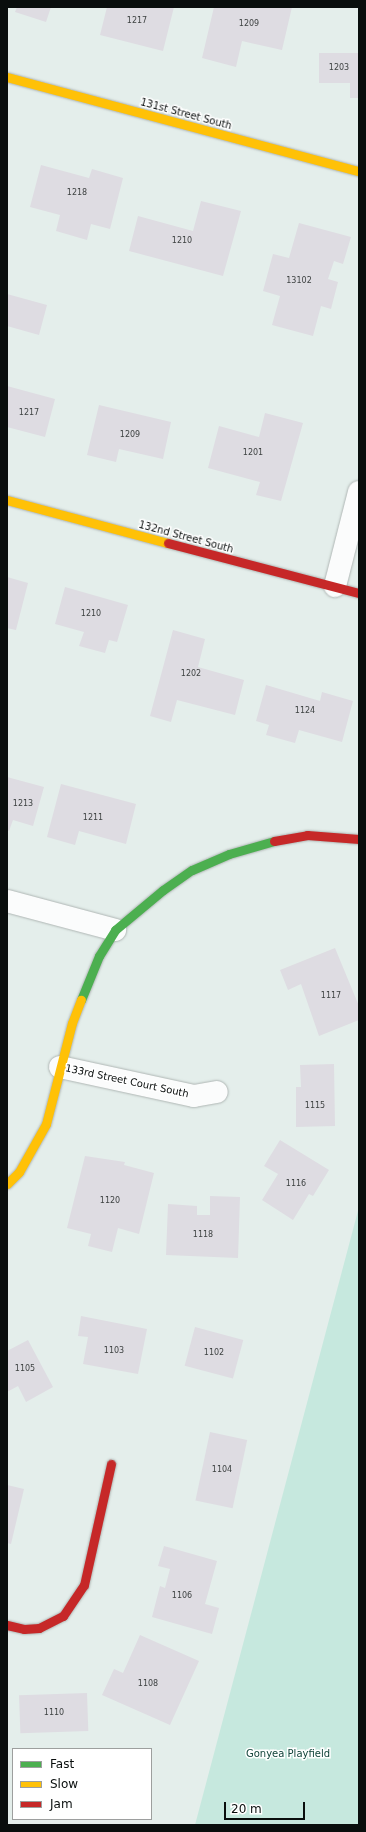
<!DOCTYPE html>
<html>
<head>
<meta charset="utf-8">
<style>
  body { margin:0 }
  #map { position:relative; width:366px; height:1832px; overflow:hidden; background:#e4eeeb; font-family:"DejaVu Sans",sans-serif }
  div>[style] { position:absolute }
  .green>* { inset:0; background:#c6e8de }
  .building>* { inset:0; background:#dedce2; transform-origin:0 0 }
  .roads { filter:drop-shadow(0 0 1px #afb6b4) drop-shadow(0 0 1px #afb6b4) }
  .street>* { height:22px; margin:-11px; padding:0 11px; transform-origin:11px; border-radius:11px; background:#fbfcfc }
  .fast>* { height:9px; margin:-4.5px; padding:0 4.5px; transform-origin:4.5px; border-radius:4.5px; background:#4caf50 }
  .slow>* { height:9px; margin:-4.5px; padding:0 4.5px; transform-origin:4.5px; border-radius:4.5px; background:#ffc107 }
  .jam>* { height:9px; margin:-4.5px; padding:0 4.5px; transform-origin:4.5px; border-radius:4.5px; background:#c62828 }
  span { translate:-50% -50%; white-space:nowrap; text-align:center; line-height:1.15; -webkit-text-stroke:3px #fff; paint-order:stroke }
  .number-label { font-size:8px; color:#3e4242 }
  .number-label span { -webkit-text-stroke-width:0 }
  .street-label { font-size:10px; color:#090e0d }
  .park-label { font-size:10px; color:#104339 }
  .frame { position:absolute; inset:0; border:8px solid #090e0d; pointer-events:none }
  .legend { position:absolute; left:12px; top:1748px; width:140px; height:72px; box-sizing:border-box; background:#fff; border:1px solid #9d9f9e; margin:0; padding:5px 7px; list-style:none; font-size:12px; color:#090e0d }
  .legend li { display:flex; align-items:center; gap:8px; height:20px }
  .legend b { width:20px; border:1px solid #9d9f9e }
  .scale { position:absolute; left:224px; top:1802px; width:81px; height:18px; box-sizing:border-box; border:2px solid #090e0d; border-top:0; padding-left:5px; font-size:12px; line-height:14px; white-space:nowrap; color:#090e0d; -webkit-text-stroke:3px #fff; paint-order:stroke }
</style>
</head>
<body>
<div id="map">
  <div class="green">
    <div style="clip-path:polygon(359px 1207px,359px 1825px,195px 1825px)"></div>
  </div>
  <div class="building">
    <div style="clip-path:polygon(17px 7px,51px 7px,46px 22px,15px 12px)"></div>
    <div style="clip-path:polygon(107px 7px,174px 7px,163px 51px,100px 35px)"></div>
    <div style="clip-path:polygon(214px 7px,292px 7px,282px 50px,242px 41px,236px 67px,202px 58px)"></div>
    <div style="clip-path:polygon(319px 53px,359px 53px,359px 98px,350px 98px,350px 83px,319px 83px)"></div>
    <div style="clip-path:polygon(41px 165px,89px 178px,92px 169px,123px 178px,110px 229px,91px 224px,87px 240px,56px 231px,60px 215px,30px 207px)"></div>
    <div style="clip-path:polygon(201px 201px,241px 211px,223px 276px,129px 251px,138px 216px,193px 231px)"></div>
    <div style="clip-path:polygon(299px 223px,351px 237px,343px 264px,334px 261px,328px 279px,338px 282px,331px 309px,321px 306px,313px 336px,272px 325px,280px 296px,263px 291px,273px 254px,289px 258px)"></div>
    <div style="clip-path:polygon(7px 294px,47px 305px,39px 335px,7px 326px)"></div>
    <div style="clip-path:polygon(7px 386px,55px 399px,45px 437px,7px 427px)"></div>
    <div style="clip-path:polygon(99px 405px,171px 422px,163px 459px,119px 449px,116px 462px,87px 455px)"></div>
    <div style="clip-path:polygon(265px 413px,303px 423px,281px 501px,256px 495px,260px 482px,208px 468px,219px 426px,259px 437px)"></div>
    <div style="clip-path:polygon(7px 577px,28px 583px,16px 630px,7px 628px)"></div>
    <div style="clip-path:polygon(65px 587px,128px 605px,117px 642px,109px 640px,105px 653px,79px 646px,84px 632px,55px 624px)"></div>
    <div style="clip-path:polygon(173px 630px,205px 639px,198px 667px,244px 680px,235px 715px,177px 700px,171px 722px,150px 716px)"></div>
    <div style="clip-path:polygon(266px 685px,320px 701px,322px 692px,353px 701px,342px 742px,299px 730px,295px 743px,266px 735px,269px 725px,256px 721px)"></div>
    <div style="clip-path:polygon(7px 777px,44px 787px,33px 826px,13px 820px,9px 831px,7px 830px)"></div>
    <div style="clip-path:polygon(61px 784px,136px 804px,126px 844px,79px 831px,75px 845px,47px 837px)"></div>
    <div style="clip-path:polygon(335px 948px,359px 1006px,359px 1020px,319px 1036px,301px 984px,288px 990px,280px 970px)"></div>
    <div style="clip-path:polygon(334px 1064px,335px 1126px,296px 1127px,296px 1087px,301px 1087px,300px 1065px)"></div>
    <div style="clip-path:polygon(280px 1140px,329px 1170px,313px 1196px,309px 1194px,293px 1220px,262px 1200px,278px 1174px,264px 1166px)"></div>
    <div style="clip-path:polygon(85px 1156px,125px 1162px,124px 1165px,154px 1173px,139px 1234px,118px 1228px,112px 1252px,88px 1246px,91px 1234px,67px 1228px)"></div>
    <div style="clip-path:polygon(210px 1196px,240px 1197px,238px 1258px,166px 1255px,168px 1204px,197px 1206px,197px 1215px,210px 1215px)"></div>
    <div style="clip-path:polygon(81px 1316px,147px 1329px,138px 1374px,83px 1364px,88px 1337px,78px 1336px)"></div>
    <div style="left:195px;top:1327px;width:50px;height:40px;rotate:15deg"></div>
    <div style="clip-path:polygon(28px 1340px,53px 1387px,26px 1402px,18px 1386px,7px 1392px,7px 1351px)"></div>
    <div style="left:210px;top:1432px;width:38px;height:70px;rotate:12deg"></div>
    <div style="clip-path:polygon(7px 1485px,24px 1489px,11px 1544px,7px 1543px)"></div>
    <div style="clip-path:polygon(164px 1546px,217px 1561px,205px 1604px,219px 1608px,212px 1634px,152px 1617px,160px 1586px,165px 1588px,170px 1569px,158px 1566px)"></div>
    <div style="clip-path:polygon(140px 1635px,199px 1661px,170px 1725px,102px 1695px,114px 1669px,123px 1673px)"></div>
    <div style="left:87px;top:1693px;width:38px;height:68px;rotate:88deg"></div>
  </div>
  <div class="roads">
    <div class="street">
      <div style="left:335px;top:586px;width:97px;rotate:-75.7deg"></div>
      <div style="left:7px;top:901px;width:112px;rotate:15deg"></div>
      <div style="left:60px;top:1067px;width:137px;rotate:12.2deg"></div>
      <div style="left:194px;top:1096px;width:23px;rotate:-10deg"></div>
    </div>
    <div class="fast">
      <div style="left:81px;top:1000px;width:48px;rotate:-67.8deg"></div>
      <div style="left:99px;top:956px;width:31px;rotate:-58deg"></div>
      <div style="left:115px;top:930px;width:62px;rotate:-39.8deg"></div>
      <div style="left:163px;top:890px;width:35px;rotate:-35deg"></div>
      <div style="left:192px;top:870px;width:40px;rotate:-23.4deg"></div>
      <div style="left:229px;top:854px;width:47px;rotate:-16.1deg"></div>
    </div>
    <div class="slow">
      <div style="left:7px;top:77px;width:364px;rotate:15deg"></div>
      <div style="left:7px;top:500px;width:167px;rotate:15deg"></div>
      <div style="left:7px;top:1184px;width:17px;rotate:-45deg"></div>
      <div style="left:19px;top:1172px;width:55px;rotate:-60.6deg"></div>
      <div style="left:46px;top:1124px;width:104px;rotate:-75.6deg"></div>
      <div style="left:72px;top:1023px;width:25px;rotate:-69deg"></div>
    </div>
    <div class="jam">
      <div style="left:168px;top:543px;width:197px;rotate:14.7deg"></div>
      <div style="left:274px;top:841px;width:34px;rotate:-10deg"></div>
      <div style="left:307px;top:835px;width:52px;rotate:4.4deg"></div>
      <div style="left:7px;top:1625px;width:17px;rotate:13deg"></div>
      <div style="left:24px;top:1629px;width:15px;rotate:-4deg"></div>
      <div style="left:39px;top:1628px;width:27px;rotate:-27deg"></div>
      <div style="left:63px;top:1616px;width:37px;rotate:-56deg"></div>
      <div style="left:84px;top:1585px;width:124px;rotate:-77.4deg"></div>
    </div>
  </div>
  <div class="number-label">
    <span style="left:137px;top:21px">1217</span>
    <span style="left:249px;top:24px">1209</span>
    <span style="left:339px;top:68px">1203</span>
    <span style="left:77px;top:193px">1218</span>
    <span style="left:182px;top:241px">1210</span>
    <span style="left:299px;top:281px">13102</span>
    <span style="left:29px;top:413px">1217</span>
    <span style="left:130px;top:435px">1209</span>
    <span style="left:253px;top:453px">1201</span>
    <span style="left:91px;top:614px">1210</span>
    <span style="left:191px;top:674px">1202</span>
    <span style="left:305px;top:711px">1124</span>
    <span style="left:23px;top:804px">1213</span>
    <span style="left:93px;top:818px">1211</span>
    <span style="left:331px;top:996px">1117</span>
    <span style="left:315px;top:1106px">1115</span>
    <span style="left:296px;top:1184px">1116</span>
    <span style="left:110px;top:1201px">1120</span>
    <span style="left:203px;top:1235px">1118</span>
    <span style="left:114px;top:1351px">1103</span>
    <span style="left:214px;top:1353px">1102</span>
    <span style="left:25px;top:1369px">1105</span>
    <span style="left:222px;top:1470px">1104</span>
    <span style="left:182px;top:1596px">1106</span>
    <span style="left:148px;top:1684px">1108</span>
    <span style="left:54px;top:1713px">1110</span>
  </div>
  <div class="street-label">
    <span style="left:186px;top:114px;rotate:15deg">131st Street South</span>
    <span style="left:186px;top:537px;rotate:15deg">132nd Street South</span>
    <span style="left:127px;top:1081px;rotate:12deg">133rd Street Court South</span>
  </div>
  <div class="park-label">
    <span style="left:288px;top:1754px">Gonyea Playfield</span>
  </div>
  <div class="frame"></div>
  <ul class="legend">
  <li><b style="height:5px;background:#4caf50"></b>Fast</li>
  <li><b style="height:5px;background:#ffc107"></b>Slow</li>
  <li><b style="height:5px;background:#c62828"></b>Jam</li>
  </ul>
  <div class="scale">20 m</div>
</div>
</body>
</html>
